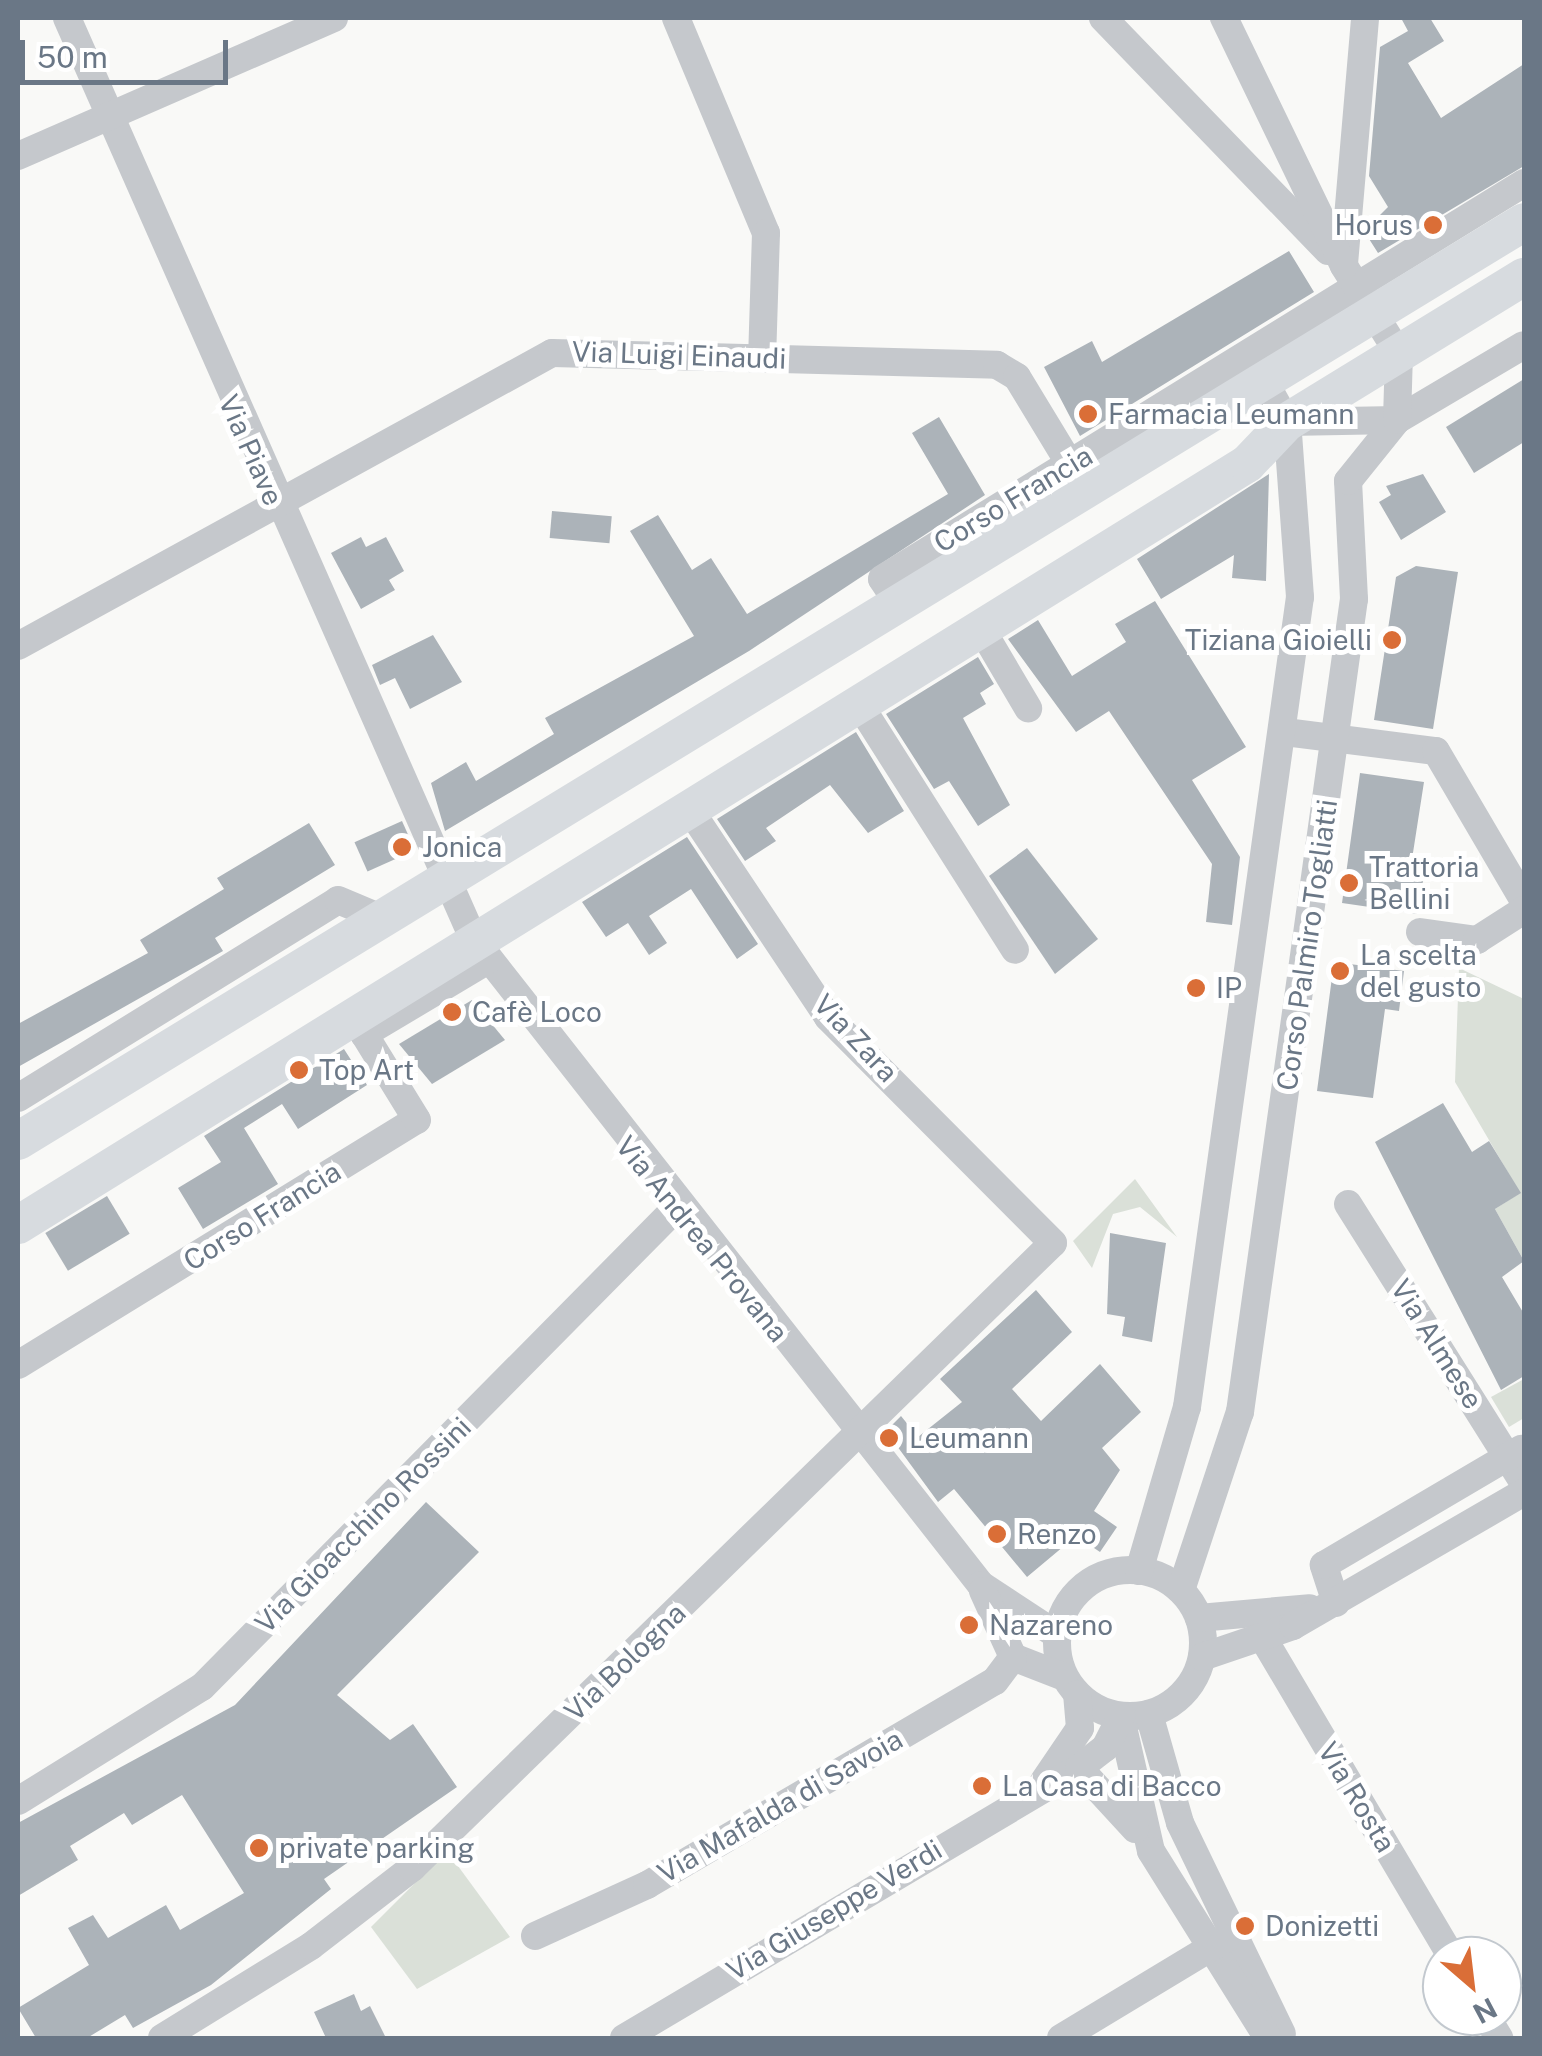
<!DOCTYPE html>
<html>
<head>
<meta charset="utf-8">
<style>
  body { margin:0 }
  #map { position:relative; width:1542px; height:2056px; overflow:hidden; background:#f9f9f7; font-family:"Public Sans",sans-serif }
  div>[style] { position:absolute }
  .green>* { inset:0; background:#dae0d8 }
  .building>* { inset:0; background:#acb3b9; transform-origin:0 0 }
  .minor>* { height:28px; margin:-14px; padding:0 14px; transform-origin:14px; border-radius:14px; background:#c5c8cc }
  .minor>.ring { margin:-14px; padding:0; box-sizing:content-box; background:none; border:28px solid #c5c8cc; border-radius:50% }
  .major>* { height:38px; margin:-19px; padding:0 19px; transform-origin:19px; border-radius:19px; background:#d7dbdf }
  .dots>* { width:28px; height:28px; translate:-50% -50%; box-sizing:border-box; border:5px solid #fff; border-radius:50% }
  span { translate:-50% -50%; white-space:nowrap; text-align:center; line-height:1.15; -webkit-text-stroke:10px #fff; paint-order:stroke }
  .poi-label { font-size:28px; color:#6a7786 }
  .right { translate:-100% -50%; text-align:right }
  .left { translate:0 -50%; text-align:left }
  .street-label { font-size:28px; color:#6a7786 }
  .frame { position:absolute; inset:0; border:20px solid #6a7786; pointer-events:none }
  .north { position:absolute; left:1422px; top:1936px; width:100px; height:100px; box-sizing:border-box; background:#fff; border:2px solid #c3c9cf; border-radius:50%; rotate:152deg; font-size:28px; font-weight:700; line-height:40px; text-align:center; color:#6a7786 }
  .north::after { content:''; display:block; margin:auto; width:35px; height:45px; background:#da6e37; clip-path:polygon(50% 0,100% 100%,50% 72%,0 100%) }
  .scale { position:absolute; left:20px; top:40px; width:208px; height:45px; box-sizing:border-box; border:5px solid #6a7786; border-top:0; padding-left:12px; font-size:30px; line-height:35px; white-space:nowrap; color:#6a7786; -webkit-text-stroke:8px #fff; paint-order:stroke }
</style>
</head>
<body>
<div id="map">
  <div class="green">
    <div style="clip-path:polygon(1459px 968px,1524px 999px,1524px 1261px,1495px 1209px,1520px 1193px,1455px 1082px)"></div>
    <div style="clip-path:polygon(1135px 1179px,1177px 1237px,1140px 1207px,1113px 1214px,1092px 1268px,1073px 1241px)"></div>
    <div style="clip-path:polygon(1524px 1379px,1524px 1418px,1509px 1427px,1491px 1397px)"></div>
    <div style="clip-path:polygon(447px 1851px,510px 1937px,417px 1989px,371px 1927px)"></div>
  </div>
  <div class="building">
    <div style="clip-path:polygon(1401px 18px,1430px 18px,1444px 41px,1408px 63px,1441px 118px,1524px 64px,1524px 166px,1378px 253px,1364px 231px,1388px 207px,1369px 176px,1380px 47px,1408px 31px)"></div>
    <div style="clip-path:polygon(1289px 251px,1314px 292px,1080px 436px,1044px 367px,1092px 341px,1102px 362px)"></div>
    <div style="clip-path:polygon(1524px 379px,1524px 442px,1474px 473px,1446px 427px)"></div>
    <div style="clip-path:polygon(939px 417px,985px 495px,749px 651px,445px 831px,431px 783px,466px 762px,476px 781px,554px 734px,545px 718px,694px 636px,630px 531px,658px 515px,692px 570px,711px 558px,747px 614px,948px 494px,912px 433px)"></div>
    <div style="clip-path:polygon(1269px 474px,1266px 581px,1232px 578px,1234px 555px,1161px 599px,1137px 559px)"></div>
    <div style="clip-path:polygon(1423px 474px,1446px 512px,1401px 540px,1379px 502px,1391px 495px,1386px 486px)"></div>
    <div style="left:552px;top:511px;width:60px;height:27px;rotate:5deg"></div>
    <div style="clip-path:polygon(361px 537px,366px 547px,386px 537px,404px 571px,389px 580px,395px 590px,361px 609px,331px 553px)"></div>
    <div style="clip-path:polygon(1416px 566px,1458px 572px,1433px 729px,1374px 720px,1396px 577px)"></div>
    <div style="clip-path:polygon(1155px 601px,1246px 747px,1192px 780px,1240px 857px,1232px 925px,1206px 922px,1212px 864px,1109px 711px,1076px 732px,1008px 639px,1038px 620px,1072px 676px,1126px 642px,1115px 624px)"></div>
    <div style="clip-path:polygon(433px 635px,462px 682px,410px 709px,395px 678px,380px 685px,372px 665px)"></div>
    <div style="clip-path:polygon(978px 657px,994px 684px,980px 693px,986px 704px,963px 718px,1010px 805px,978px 826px,949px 781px,934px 789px,886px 714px)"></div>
    <div style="clip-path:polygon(856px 732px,904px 811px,868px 833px,830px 785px,766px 828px,776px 841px,745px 861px,717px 819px)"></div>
    <div style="clip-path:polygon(1360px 773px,1424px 782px,1410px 872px,1424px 874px,1418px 914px,1342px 903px)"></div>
    <div style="left:402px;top:821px;width:32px;height:52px;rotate:66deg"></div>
    <div style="clip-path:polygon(309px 823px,335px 865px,215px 938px,223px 951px,18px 1067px,18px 1024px,148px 953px,140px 940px,224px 889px,217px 878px)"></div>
    <div style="clip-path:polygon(687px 837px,758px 944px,737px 959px,691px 889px,649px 916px,667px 943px,649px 955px,628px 923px,606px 937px,582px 902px)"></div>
    <div style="clip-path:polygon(1027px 848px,1098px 939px,1055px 974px,989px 876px)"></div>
    <div style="clip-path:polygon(1334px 962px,1404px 971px,1399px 1011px,1385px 1009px,1373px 1098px,1317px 1091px)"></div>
    <div style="clip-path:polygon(472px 1000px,505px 1040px,432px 1084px,399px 1044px)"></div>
    <div style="clip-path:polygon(344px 1049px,367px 1085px,298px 1129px,282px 1104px,244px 1128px,278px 1184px,203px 1229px,178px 1188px,221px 1162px,204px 1136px)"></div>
    <div style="clip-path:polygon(1443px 1103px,1472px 1152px,1489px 1141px,1521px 1193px,1495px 1209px,1524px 1261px,1502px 1277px,1524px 1314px,1524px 1376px,1501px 1390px,1375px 1142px)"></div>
    <div style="left:107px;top:1196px;width:44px;height:72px;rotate:59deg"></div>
    <div style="clip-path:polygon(1110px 1233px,1166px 1243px,1152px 1342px,1122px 1336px,1125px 1317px,1107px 1314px)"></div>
    <div style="clip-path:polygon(1036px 1290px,1072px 1332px,1012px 1389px,1041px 1421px,1100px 1364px,1141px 1412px,1102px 1448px,1120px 1470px,1094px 1511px,1117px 1527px,1100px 1552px,1076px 1536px,1027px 1577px,954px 1489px,938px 1502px,886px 1431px,901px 1416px,918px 1437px,962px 1402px,940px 1379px)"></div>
    <div style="clip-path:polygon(426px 1502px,479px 1552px,337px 1695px,390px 1740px,413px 1724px,457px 1787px,324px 1879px,331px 1889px,211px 1985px,133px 2028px,125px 2015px,87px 2038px,36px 2038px,18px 2008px,89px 1965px,68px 1928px,93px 1915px,108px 1938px,166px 1905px,180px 1930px,244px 1893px,182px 1795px,132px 1825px,124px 1813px,70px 1846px,78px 1860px,18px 1896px,18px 1823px,235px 1705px)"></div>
    <div style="clip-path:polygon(354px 1994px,361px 2011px,370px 2006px,386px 2038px,326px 2038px,314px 2012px)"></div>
  </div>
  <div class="minor">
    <div style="left:67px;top:18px;width:1006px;rotate:66.19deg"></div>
    <div style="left:473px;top:938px;width:823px;rotate:51.86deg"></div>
    <div style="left:981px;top:1585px;width:91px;rotate:33.3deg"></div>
    <div style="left:676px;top:18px;width:233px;rotate:67.3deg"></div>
    <div style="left:766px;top:233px;width:125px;rotate:91.8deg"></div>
    <div style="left:1103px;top:18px;width:324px;rotate:46deg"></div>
    <div style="left:18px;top:156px;width:345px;rotate:-23.6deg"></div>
    <div style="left:1344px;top:264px;width:247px;rotate:-85.1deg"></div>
    <div style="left:1287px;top:422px;width:110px;rotate:-1deg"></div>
    <div style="left:1397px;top:420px;width:147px;rotate:-30.6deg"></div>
    <div style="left:897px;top:602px;width:27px;rotate:-123deg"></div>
    <div style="left:882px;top:579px;width:754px;rotate:-31.67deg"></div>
    <div style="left:982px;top:630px;width:91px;rotate:59.5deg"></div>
    <div style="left:18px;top:646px;width:609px;rotate:-28.75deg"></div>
    <div style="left:552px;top:353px;width:445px;rotate:1.5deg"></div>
    <div style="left:997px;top:365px;width:23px;rotate:31deg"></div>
    <div style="left:1017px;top:377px;width:102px;rotate:58.7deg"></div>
    <div style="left:859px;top:704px;width:291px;rotate:57.6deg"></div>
    <div style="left:1285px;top:732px;width:152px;rotate:7.2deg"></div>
    <div style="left:1436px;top:751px;width:174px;rotate:59.6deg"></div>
    <div style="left:1420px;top:932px;width:58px;rotate:8deg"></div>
    <div style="left:1477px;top:940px;width:56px;rotate:-32.6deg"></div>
    <div style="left:356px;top:1019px;width:17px;rotate:62deg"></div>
    <div style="left:364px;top:1034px;width:144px;rotate:-30.8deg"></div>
    <div style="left:18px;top:1098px;width:376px;rotate:-31.7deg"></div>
    <div style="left:338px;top:900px;width:47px;rotate:22.7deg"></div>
    <div style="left:1348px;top:1204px;width:331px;rotate:57.8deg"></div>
    <div style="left:18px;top:1365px;width:468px;rotate:-31.6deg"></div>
    <div style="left:417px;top:1120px;width:101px;rotate:-121.6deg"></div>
    <div class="ring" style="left:1057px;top:1570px;width:118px;height:118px"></div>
    <div style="left:1139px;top:1571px;width:171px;rotate:-73.7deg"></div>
    <div style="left:1187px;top:1407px;width:818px;rotate:-82.06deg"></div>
    <div style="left:1300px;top:597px;width:175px;rotate:-94.2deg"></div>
    <div style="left:1287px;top:422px;width:49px;rotate:-119.2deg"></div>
    <div style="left:1181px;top:1590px;width:188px;rotate:-71.7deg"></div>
    <div style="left:1240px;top:1412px;width:821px;rotate:-82.02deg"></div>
    <div style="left:1354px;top:599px;width:118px;rotate:-92.9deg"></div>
    <div style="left:1348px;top:481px;width:78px;rotate:-51.2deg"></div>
    <div style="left:1397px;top:420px;width:66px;rotate:-88.3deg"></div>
    <div style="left:1399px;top:354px;width:104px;rotate:-122deg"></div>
    <div style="left:1344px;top:266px;width:276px;rotate:-115.8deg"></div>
    <div style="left:983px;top:1591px;width:72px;rotate:65.6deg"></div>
    <div style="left:1013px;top:1657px;width:55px;rotate:21.4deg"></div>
    <div style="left:1336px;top:1603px;width:40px;rotate:-108deg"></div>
    <div style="left:1324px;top:1565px;width:229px;rotate:-30.5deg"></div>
    <div style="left:1199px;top:1618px;width:111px;rotate:-5.1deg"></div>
    <div style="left:1263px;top:1638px;width:369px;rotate:59.4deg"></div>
    <div style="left:1202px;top:1657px;width:96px;rotate:-18.8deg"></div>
    <div style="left:1293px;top:1626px;width:267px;rotate:-30.1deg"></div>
    <div style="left:1149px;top:1714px;width:113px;rotate:74.1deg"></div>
    <div style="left:1180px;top:1823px;width:234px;rotate:64.2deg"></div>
    <div style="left:1121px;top:1718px;width:136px;rotate:77.3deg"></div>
    <div style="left:1151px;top:1851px;width:221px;rotate:58deg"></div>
    <div style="left:1079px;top:1768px;width:83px;rotate:47.4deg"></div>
    <div style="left:1044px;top:1781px;width:64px;rotate:-55.8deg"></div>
    <div style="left:1080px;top:1728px;width:34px;rotate:-95deg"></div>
    <div style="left:18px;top:1801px;width:216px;rotate:-31.8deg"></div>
    <div style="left:202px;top:1687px;width:674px;rotate:-45.3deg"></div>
    <div style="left:535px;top:1936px;width:123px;rotate:-24.5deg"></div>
    <div style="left:647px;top:1885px;width:403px;rotate:-30.4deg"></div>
    <div style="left:995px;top:1681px;width:30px;rotate:-53deg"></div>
    <div style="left:1486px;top:2016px;width:26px;rotate:59deg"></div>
    <div style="left:162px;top:2038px;width:175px;rotate:-31.7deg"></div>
    <div style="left:311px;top:1946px;width:128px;rotate:-37.7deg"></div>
    <div style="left:412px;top:1868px;width:895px;rotate:-44.28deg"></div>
    <div style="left:1053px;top:1243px;width:319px;rotate:-134.9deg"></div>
    <div style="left:828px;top:1017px;width:252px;rotate:-123.7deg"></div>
    <div style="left:624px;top:2038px;width:529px;rotate:-30.69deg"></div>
    <div style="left:1079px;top:1768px;width:33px;rotate:-38deg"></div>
    <div style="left:1105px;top:1748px;width:36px;rotate:-63deg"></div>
    <div style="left:1061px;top:2038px;width:192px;rotate:-31.1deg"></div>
  </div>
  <div class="major">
    <div style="left:18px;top:1141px;width:1764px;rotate:-31.39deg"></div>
    <div style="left:18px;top:1225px;width:1446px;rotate:-31.77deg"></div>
    <div style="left:1247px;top:464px;width:58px;rotate:-46.4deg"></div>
    <div style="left:1287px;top:422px;width:278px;rotate:-31.5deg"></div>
  </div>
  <div class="dots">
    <div style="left:1433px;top:225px;background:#da6e37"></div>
    <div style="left:1088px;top:414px;background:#da6e37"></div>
    <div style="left:1392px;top:640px;background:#da6e37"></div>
    <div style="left:402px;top:847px;background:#da6e37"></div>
    <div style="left:1349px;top:883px;background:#da6e37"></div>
    <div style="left:1340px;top:971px;background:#da6e37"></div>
    <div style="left:1196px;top:988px;background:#da6e37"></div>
    <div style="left:452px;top:1012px;background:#da6e37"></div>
    <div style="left:299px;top:1070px;background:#da6e37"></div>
    <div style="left:889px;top:1438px;background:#da6e37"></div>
    <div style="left:997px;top:1534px;background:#da6e37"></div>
    <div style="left:969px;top:1625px;background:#da6e37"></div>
    <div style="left:982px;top:1786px;background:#da6e37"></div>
    <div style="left:259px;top:1848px;background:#da6e37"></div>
    <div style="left:1245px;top:1926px;background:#da6e37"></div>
  </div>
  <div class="poi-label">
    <span class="right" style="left:1413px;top:225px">Horus</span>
    <span class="left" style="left:1108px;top:414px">Farmacia Leumann</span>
    <span class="right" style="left:1372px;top:640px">Tiziana Gioielli</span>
    <span class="left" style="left:422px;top:847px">Jonica</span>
    <span class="left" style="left:1369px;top:883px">Trattoria<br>Bellini</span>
    <span class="left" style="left:1360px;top:971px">La scelta<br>del gusto</span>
    <span class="left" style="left:1216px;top:988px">IP</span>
    <span class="left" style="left:472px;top:1012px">Cafè Loco</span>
    <span class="left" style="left:319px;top:1070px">Top Art</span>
    <span class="left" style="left:909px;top:1438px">Leumann</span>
    <span class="left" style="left:1017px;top:1534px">Renzo</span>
    <span class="left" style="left:989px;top:1625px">Nazareno</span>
    <span class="left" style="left:1002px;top:1786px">La Casa di Bacco</span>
    <span class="left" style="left:279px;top:1848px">private parking</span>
    <span class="left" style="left:1265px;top:1926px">Donizetti</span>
  </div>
  <div class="street-label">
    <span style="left:679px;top:355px;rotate:2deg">Via Luigi Einaudi</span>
    <span style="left:251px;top:450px;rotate:66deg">Via Piave</span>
    <span style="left:1013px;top:499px;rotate:-31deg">Corso Francia</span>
    <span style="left:1307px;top:945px;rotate:-82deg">Corso Palmiro Togliatti</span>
    <span style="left:856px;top:1038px;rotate:47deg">Via Zara</span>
    <span style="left:262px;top:1216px;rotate:-32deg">Corso Francia</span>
    <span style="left:702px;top:1239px;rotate:51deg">Via Andrea Provana</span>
    <span style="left:1437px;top:1344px;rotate:58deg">Via Almese</span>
    <span style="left:363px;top:1525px;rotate:-45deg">Via Gioacchino Rossini</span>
    <span style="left:625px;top:1662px;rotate:-44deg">Via Bologna</span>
    <span style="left:1357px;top:1797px;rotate:59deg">Via Rosta</span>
    <span style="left:780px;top:1806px;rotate:-30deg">Via Mafalda di Savoia</span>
    <span style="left:834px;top:1910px;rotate:-31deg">Via Giuseppe Verdi</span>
  </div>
  <div class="frame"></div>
  <div class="north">N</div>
  <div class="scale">50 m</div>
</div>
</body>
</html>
